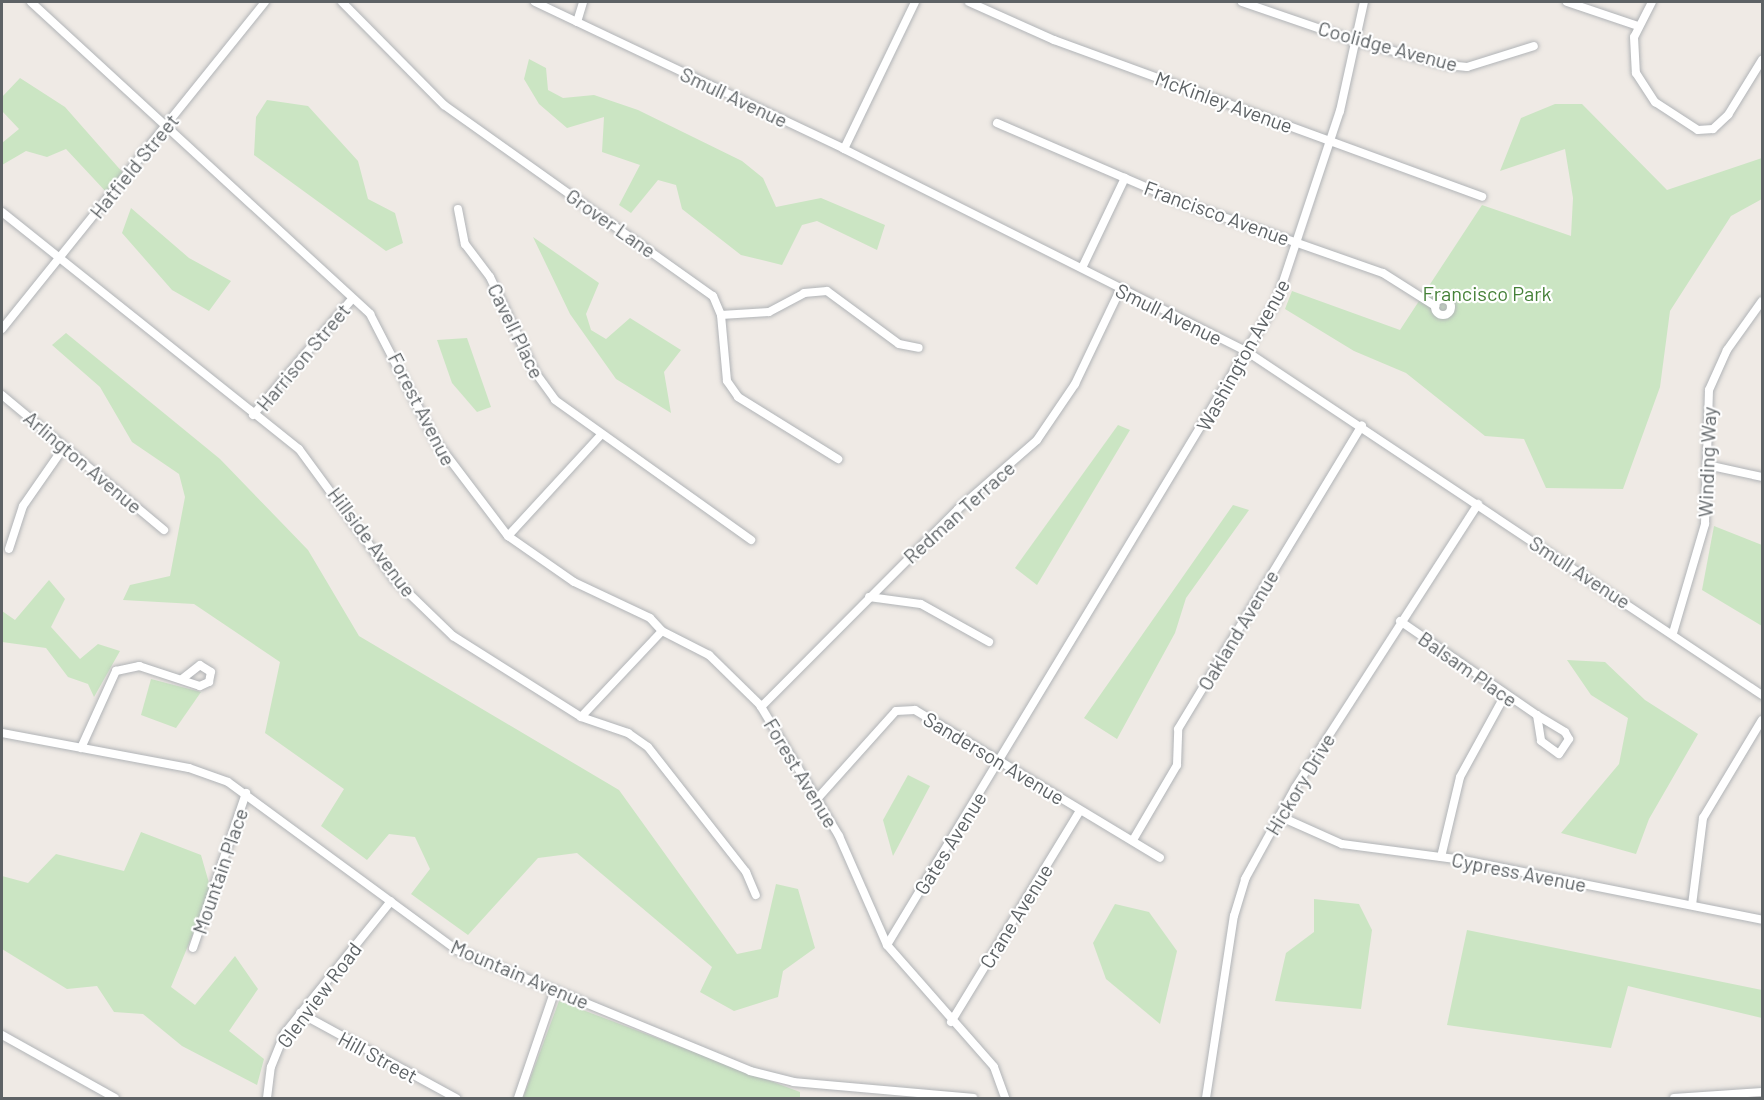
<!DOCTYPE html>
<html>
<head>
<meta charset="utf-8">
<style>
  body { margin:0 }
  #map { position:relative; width:1764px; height:1100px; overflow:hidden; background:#efeae5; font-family:Barlow,sans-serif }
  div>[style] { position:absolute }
  .green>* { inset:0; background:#cbe5c3 }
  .roads { filter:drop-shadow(0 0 2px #b1b4b7) drop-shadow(0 0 2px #b1b4b7) }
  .minor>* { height:8px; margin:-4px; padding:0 4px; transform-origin:4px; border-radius:4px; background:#fff }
  .minor>.ring { margin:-4px; padding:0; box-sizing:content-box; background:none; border:8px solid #fff; border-radius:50% }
  span { translate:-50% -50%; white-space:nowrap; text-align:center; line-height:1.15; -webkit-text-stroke:4.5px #fff; paint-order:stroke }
  .street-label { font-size:20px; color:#5d6265 }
  .park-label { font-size:20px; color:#458138 }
  .frame { position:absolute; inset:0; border:3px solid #5d6265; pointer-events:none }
</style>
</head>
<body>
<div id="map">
  <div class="green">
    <div style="clip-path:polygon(529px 59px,546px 68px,548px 90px,563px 98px,594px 95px,638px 110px,742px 161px,763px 178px,776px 207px,821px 198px,885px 225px,877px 250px,817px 221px,802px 225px,782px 265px,741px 255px,682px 209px,676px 185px,658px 180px,631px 213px,619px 205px,640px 165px,602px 152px,604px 117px,567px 128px,539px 104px,524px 79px)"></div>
    <div style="clip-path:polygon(20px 78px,65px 107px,124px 174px,108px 194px,66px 149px,47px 157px,26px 151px,2px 165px,2px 143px,19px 129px,2px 111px,2px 97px)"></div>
    <div style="clip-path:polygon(267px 100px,308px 106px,358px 161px,368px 199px,395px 213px,403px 243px,386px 251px,254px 155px,256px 117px)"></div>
    <div style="clip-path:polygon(1555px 104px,1582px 104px,1667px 190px,1762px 158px,1762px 199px,1731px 216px,1670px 311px,1660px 387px,1623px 489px,1546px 488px,1524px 439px,1485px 436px,1406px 373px,1354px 351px,1285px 309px,1292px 291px,1400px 330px,1482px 205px,1571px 236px,1573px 198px,1565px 149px,1500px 171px,1521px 118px)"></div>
    <div style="clip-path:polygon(131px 208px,189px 258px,231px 281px,209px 311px,172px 290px,122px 233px)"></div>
    <div style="clip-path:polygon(533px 237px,599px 283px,586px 314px,591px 330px,606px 339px,630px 318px,681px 350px,664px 372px,671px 413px,616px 379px,570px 314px)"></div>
    <div style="clip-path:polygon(66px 333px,220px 459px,308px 550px,359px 636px,619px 790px,737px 954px,761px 949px,776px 884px,798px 889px,815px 948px,783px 971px,778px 997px,734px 1011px,700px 992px,712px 967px,577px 853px,538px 858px,468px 935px,411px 894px,430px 869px,415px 837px,389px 834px,367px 860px,321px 826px,344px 789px,265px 733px,280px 662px,194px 604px,123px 600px,130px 585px,170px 576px,185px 497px,179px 474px,132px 442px,100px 387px,52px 345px)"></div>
    <div style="clip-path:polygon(467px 338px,491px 407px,477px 412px,452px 383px,437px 340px)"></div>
    <div style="clip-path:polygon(1118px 425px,1130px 430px,1037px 585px,1015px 568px)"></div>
    <div style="clip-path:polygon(1233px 505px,1249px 510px,1186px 598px,1175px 633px,1117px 739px,1084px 718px)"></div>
    <div style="clip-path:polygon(1714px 526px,1762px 545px,1762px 626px,1702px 590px)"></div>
    <div style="clip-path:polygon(49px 580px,65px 599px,51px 627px,80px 659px,98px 644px,120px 651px,94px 697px,88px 684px,68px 677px,46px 648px,2px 642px,2px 611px,15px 620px)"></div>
    <div style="clip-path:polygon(1567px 660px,1605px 662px,1645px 700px,1698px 734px,1649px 819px,1636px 854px,1561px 833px,1619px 764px,1628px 718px,1591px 695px)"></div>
    <div style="clip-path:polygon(151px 679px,201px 692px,176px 728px,141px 715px)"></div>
    <div style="clip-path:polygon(908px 775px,930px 786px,893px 856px,883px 820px)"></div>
    <div style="clip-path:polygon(141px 832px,201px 855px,211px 890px,171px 987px,195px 1005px,235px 956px,258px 989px,229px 1031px,264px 1059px,257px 1085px,182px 1046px,143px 1014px,114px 1012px,97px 986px,67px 989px,2px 949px,2px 876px,28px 883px,56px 854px,124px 871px)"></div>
    <div style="clip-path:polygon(1314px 899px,1359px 904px,1372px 930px,1361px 1009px,1275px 1001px,1286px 953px,1314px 932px)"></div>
    <div style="clip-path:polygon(1115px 904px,1149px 912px,1177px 951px,1160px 1024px,1106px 979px,1093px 943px)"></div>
    <div style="clip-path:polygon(1467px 930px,1762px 990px,1762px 1018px,1628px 986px,1611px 1048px,1447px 1025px)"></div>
    <div style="clip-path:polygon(559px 1001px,800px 1092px,800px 1098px,523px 1098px)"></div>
  </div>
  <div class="roads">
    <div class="minor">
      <div style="left:31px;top:2px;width:461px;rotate:42.6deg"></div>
      <div style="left:370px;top:314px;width:142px;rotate:62.7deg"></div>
      <div style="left:435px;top:440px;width:121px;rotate:52.8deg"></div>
      <div style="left:508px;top:536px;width:80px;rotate:34.9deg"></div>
      <div style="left:574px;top:582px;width:84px;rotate:25.3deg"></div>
      <div style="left:650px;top:618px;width:18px;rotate:47deg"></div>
      <div style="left:662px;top:631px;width:53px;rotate:27.1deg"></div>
      <div style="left:709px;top:655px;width:71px;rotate:44.4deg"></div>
      <div style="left:760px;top:705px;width:153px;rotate:58.9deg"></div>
      <div style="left:839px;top:836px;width:119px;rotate:66.2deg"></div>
      <div style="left:887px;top:945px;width:162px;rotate:48.7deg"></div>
      <div style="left:994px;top:1067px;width:33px;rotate:70deg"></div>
      <div style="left:342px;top:2px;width:145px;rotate:45.3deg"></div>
      <div style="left:444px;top:105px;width:330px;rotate:35.4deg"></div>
      <div style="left:713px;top:296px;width:21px;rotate:67deg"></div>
      <div style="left:721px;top:315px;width:66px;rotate:84.8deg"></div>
      <div style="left:727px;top:381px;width:19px;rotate:55deg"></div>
      <div style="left:738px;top:397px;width:118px;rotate:31.8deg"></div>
      <div style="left:535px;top:2px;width:342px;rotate:25.4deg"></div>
      <div style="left:844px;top:149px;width:453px;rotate:26.7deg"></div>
      <div style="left:1249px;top:353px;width:617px;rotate:33.69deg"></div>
      <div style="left:969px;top:2px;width:93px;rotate:24.1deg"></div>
      <div style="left:1054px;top:40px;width:456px;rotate:20.1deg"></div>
      <div style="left:1242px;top:2px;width:120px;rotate:19deg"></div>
      <div style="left:1355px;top:41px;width:95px;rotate:14.6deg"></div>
      <div style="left:1447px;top:65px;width:20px;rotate:6deg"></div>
      <div style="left:1467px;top:67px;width:70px;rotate:-17.4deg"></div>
      <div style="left:1567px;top:2px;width:75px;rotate:18.7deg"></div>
      <div style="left:1652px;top:2px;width:39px;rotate:117deg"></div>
      <div style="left:1634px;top:37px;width:36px;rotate:87deg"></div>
      <div style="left:1636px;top:73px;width:35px;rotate:57deg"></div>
      <div style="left:1655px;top:102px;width:51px;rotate:33.1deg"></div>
      <div style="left:1698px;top:130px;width:15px;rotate:-4deg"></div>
      <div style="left:1713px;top:129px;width:21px;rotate:-43deg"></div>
      <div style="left:1728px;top:115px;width:65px;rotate:-58.3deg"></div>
      <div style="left:577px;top:22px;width:21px;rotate:-73deg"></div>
      <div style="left:997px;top:123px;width:197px;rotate:23.3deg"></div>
      <div style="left:1178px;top:201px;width:217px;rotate:19.4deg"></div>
      <div style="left:1383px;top:273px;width:62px;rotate:32.4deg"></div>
      <div style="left:844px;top:149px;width:163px;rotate:-64.2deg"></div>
      <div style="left:458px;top:209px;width:36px;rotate:79deg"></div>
      <div style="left:465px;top:244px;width:41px;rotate:52.9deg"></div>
      <div style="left:490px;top:277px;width:105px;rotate:64.7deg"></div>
      <div style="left:535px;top:372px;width:34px;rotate:54deg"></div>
      <div style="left:555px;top:400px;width:241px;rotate:35.5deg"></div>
      <div style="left:2px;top:212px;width:380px;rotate:38.6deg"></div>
      <div style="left:299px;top:449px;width:162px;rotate:53.8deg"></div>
      <div style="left:395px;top:580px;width:81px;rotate:44deg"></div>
      <div style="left:453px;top:636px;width:151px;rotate:32.3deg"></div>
      <div style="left:581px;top:717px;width:50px;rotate:18.8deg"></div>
      <div style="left:628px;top:733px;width:24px;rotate:35deg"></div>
      <div style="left:648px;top:747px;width:159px;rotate:51.9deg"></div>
      <div style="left:746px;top:872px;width:25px;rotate:67deg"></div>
      <div style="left:1082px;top:268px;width:100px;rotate:-64.5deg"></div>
      <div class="ring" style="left:1435px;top:299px;width:8px;height:8px"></div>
      <div style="left:721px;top:315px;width:48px;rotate:-3.6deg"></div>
      <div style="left:769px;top:312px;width:40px;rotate:-28deg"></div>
      <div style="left:804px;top:293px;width:23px;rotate:-5deg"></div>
      <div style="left:827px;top:291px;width:89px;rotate:36.4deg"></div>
      <div style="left:899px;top:344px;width:20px;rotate:11deg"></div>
      <div style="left:2px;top:329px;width:420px;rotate:-51.2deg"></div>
      <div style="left:2px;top:395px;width:211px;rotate:39.8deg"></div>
      <div style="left:253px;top:415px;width:153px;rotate:-49.5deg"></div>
      <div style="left:1707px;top:465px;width:56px;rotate:12.3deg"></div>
      <div style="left:508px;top:536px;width:137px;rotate:-47.4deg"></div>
      <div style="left:9px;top:549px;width:45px;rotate:-72deg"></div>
      <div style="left:23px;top:506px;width:72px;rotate:-55.2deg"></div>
      <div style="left:869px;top:597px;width:52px;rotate:7.7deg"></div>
      <div style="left:921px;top:604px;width:78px;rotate:29.2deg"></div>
      <div style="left:1400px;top:621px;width:166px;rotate:34.5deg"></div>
      <div style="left:1537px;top:715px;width:26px;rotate:81deg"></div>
      <div style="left:1541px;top:741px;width:22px;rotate:36deg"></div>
      <div style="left:1559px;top:754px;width:18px;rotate:-56deg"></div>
      <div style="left:1569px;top:739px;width:8px;rotate:-120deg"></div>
      <div style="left:1565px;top:732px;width:33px;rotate:-149deg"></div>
      <div style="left:1673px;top:633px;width:114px;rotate:-73.6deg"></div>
      <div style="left:1705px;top:524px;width:134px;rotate:-88.3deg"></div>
      <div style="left:1709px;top:390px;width:44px;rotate:-65.8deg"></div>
      <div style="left:1727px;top:350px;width:60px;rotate:-54.5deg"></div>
      <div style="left:761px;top:707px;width:279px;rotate:-45.1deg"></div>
      <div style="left:958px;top:509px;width:105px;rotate:-41.1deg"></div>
      <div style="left:1037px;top:440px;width:68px;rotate:-55.8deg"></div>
      <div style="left:1075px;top:384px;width:104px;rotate:-64.4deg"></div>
      <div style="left:581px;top:717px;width:118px;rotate:-46.7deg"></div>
      <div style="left:2px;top:733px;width:190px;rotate:10.6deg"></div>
      <div style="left:189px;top:768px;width:41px;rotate:19.7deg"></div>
      <div style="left:228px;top:782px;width:284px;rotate:36.3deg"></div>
      <div style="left:457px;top:950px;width:317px;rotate:22.4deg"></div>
      <div style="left:750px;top:1071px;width:45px;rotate:14deg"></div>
      <div style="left:794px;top:1082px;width:180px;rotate:5.1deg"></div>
      <div style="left:81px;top:748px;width:85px;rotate:-65.6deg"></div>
      <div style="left:116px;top:671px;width:24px;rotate:-12deg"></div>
      <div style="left:139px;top:666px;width:64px;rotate:18.2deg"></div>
      <div style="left:200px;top:686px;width:10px;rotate:-24deg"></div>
      <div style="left:209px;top:682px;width:10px;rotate:-79deg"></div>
      <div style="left:211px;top:672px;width:13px;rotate:-148deg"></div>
      <div style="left:200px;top:665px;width:23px;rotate:142deg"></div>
      <div style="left:817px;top:799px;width:118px;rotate:-48.1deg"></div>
      <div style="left:896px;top:711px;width:19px;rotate:-3deg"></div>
      <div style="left:915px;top:710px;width:286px;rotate:31.1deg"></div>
      <div style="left:1279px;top:816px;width:69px;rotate:24deg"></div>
      <div style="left:1342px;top:844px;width:122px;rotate:7.5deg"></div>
      <div style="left:1463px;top:860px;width:305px;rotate:11.3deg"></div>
      <div style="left:1133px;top:840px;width:87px;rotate:-59.6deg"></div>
      <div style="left:1177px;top:765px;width:36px;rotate:-88deg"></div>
      <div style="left:1178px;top:729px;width:355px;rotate:-58.8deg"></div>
      <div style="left:1441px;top:857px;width:82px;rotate:-76.6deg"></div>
      <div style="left:1460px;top:777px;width:91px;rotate:-61.2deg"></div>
      <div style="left:1692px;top:905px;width:88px;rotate:-82.8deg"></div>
      <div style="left:1703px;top:818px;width:114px;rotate:-59deg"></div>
      <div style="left:887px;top:945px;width:754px;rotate:-58.84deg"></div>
      <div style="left:1277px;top:300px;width:199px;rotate:-71.6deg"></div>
      <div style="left:1340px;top:111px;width:112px;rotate:-77.6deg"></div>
      <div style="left:193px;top:948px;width:164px;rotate:-71.1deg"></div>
      <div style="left:300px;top:1013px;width:178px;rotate:28.6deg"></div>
      <div style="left:951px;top:1022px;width:247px;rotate:-58.6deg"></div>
      <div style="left:2px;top:1035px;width:129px;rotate:29.1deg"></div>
      <div style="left:267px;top:1098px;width:31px;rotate:-83deg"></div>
      <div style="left:271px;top:1067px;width:37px;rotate:-68deg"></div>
      <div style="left:285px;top:1033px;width:169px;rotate:-51.2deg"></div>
      <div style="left:518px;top:1098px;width:114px;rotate:-71.1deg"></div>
      <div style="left:1206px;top:1098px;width:184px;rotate:-81.3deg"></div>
      <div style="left:1234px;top:916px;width:39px;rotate:-73deg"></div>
      <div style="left:1245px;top:879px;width:104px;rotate:-61.2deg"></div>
      <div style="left:1295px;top:788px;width:338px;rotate:-57.2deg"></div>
      <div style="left:1674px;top:1098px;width:88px;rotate:-3.9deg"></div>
    </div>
  </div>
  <div class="street-label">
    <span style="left:1388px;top:46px;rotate:15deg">Coolidge Avenue</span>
    <span style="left:734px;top:97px;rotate:25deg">Smull Avenue</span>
    <span style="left:1224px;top:102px;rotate:20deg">McKinley Avenue</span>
    <span style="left:134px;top:166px;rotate:-51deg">Hatfield Street</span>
    <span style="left:1217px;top:213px;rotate:20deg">Francisco Avenue</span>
    <span style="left:611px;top:223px;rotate:35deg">Grover Lane</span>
    <span style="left:1169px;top:314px;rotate:26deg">Smull Avenue</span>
    <span style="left:516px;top:331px;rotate:64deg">Cavell Place</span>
    <span style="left:1243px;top:355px;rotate:-61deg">Washington Avenue</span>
    <span style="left:303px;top:357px;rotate:-50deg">Harrison Street</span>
    <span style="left:422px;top:409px;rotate:63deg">Forest Avenue</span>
    <span style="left:83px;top:462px;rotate:40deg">Arlington Avenue</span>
    <span style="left:1707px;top:462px;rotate:-88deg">Winding Way</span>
    <span style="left:959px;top:512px;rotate:-42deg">Redman Terrace</span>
    <span style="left:372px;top:542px;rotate:53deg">Hillside Avenue</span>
    <span style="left:1580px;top:572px;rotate:33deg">Smull Avenue</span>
    <span style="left:1238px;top:630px;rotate:-59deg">Oakland Avenue</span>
    <span style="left:1468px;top:669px;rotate:35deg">Balsam Place</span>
    <span style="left:994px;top:758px;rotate:31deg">Sanderson Avenue</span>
    <span style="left:801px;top:773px;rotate:59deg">Forest Avenue</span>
    <span style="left:1300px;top:784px;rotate:-59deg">Hickory Drive</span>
    <span style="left:950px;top:843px;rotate:-58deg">Gates Avenue</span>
    <span style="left:220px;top:871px;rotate:-71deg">Mountain Place</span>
    <span style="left:1519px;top:872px;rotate:11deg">Cypress Avenue</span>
    <span style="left:1016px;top:916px;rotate:-58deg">Crane Avenue</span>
    <span style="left:520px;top:974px;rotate:23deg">Mountain Avenue</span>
    <span style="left:319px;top:995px;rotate:-53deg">Glenview Road</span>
    <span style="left:378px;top:1057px;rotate:28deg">Hill Street</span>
  </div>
  <div class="park-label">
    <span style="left:1487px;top:293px">Francisco Park</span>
  </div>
  <div class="frame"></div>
</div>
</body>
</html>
